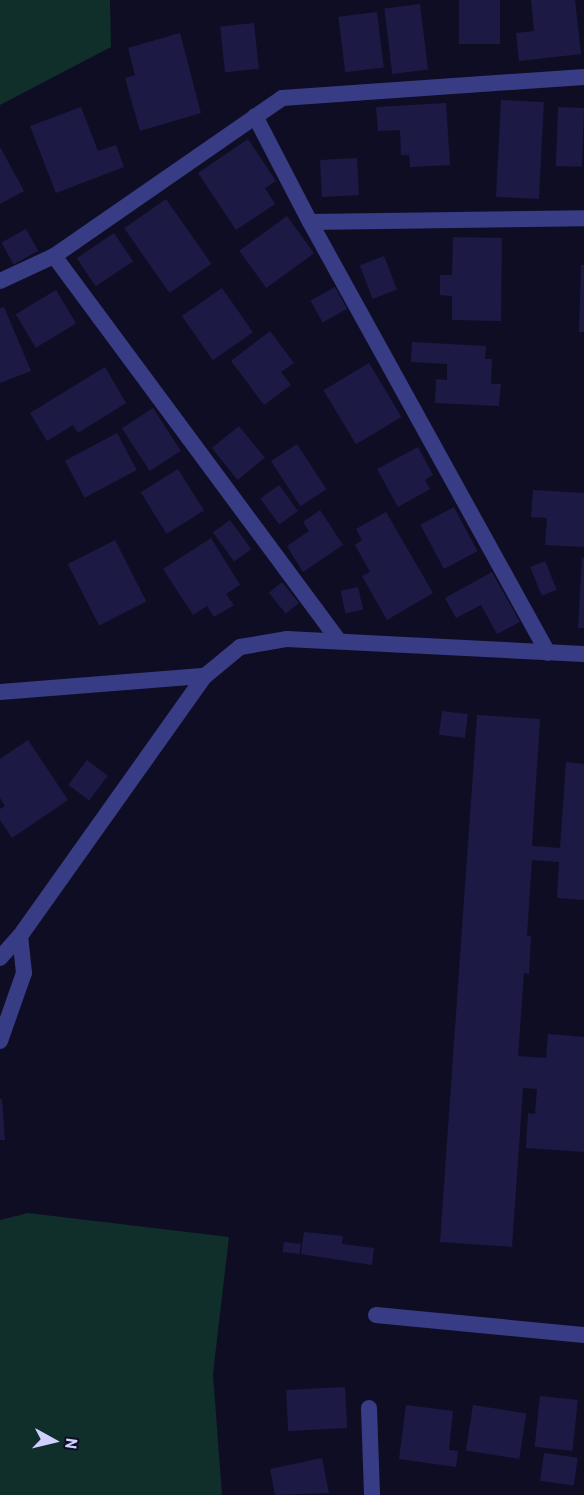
<!DOCTYPE html>
<html>
<head>
<meta charset="utf-8">
<style>
  body { margin:0 }
  #map { position:relative; width:584px; height:1495px; overflow:hidden; background:#0f0d24; font-family:Barlow,sans-serif }
  div>[style] { position:absolute }
  .green>* { inset:0; background:#102e2a }
  .building>* { inset:0; background:#1d1945; transform-origin:0 0 }
  .service>* { height:16px; margin:-8px; padding:0 8px; transform-origin:8px; border-radius:8px; background:#373c84 }
  .minor>* { height:16px; margin:-8px; padding:0 8px; transform-origin:8px; border-radius:8px; background:#373c84 }
  span { translate:-50% -50%; white-space:nowrap; text-align:center; line-height:1.15; -webkit-text-stroke:5px #0f0d24; paint-order:stroke }
  .north { position:absolute; left:24px; top:1411px; width:60px; height:60px; -webkit-text-stroke:4px #0f0d24; paint-order:stroke; rotate:98deg; font-size:16px; font-weight:700; line-height:24px; text-align:center; color:#d0d0ff }
  .north::after { content:''; display:block; margin:auto; width:21px; height:27px; background:#d0d0ff; clip-path:polygon(50% 0,100% 100%,50% 72%,0 100%) }
</style>
</head>
<body>
<div id="map">
  <div class="green">
    <div style="clip-path:polygon(0 0,110px 0,111px 47px,0 105px)"></div>
    <div style="clip-path:polygon(28px 1213px,229px 1237px,213px 1374px,222px 1495px,0 1495px,0 1220px)"></div>
  </div>
  <div class="building">
    <div style="left:459px;top:0;width:41px;height:44px"></div>
    <div style="clip-path:polygon(531px 0,575px 0,581px 54px,519px 61px,516px 33px,534px 31px)"></div>
    <div style="left:420px;top:4px;width:66px;height:36px;rotate:83deg"></div>
    <div style="left:377px;top:12px;width:56px;height:39px;rotate:83deg"></div>
    <div style="left:254px;top:23px;width:46px;height:34px;rotate:84deg"></div>
    <div style="clip-path:polygon(180px 33px,201px 113px,140px 131px,125px 78px,135px 75px,128px 48px)"></div>
    <div style="left:501px;top:100px;width:43px;height:97px;rotate:3deg"></div>
    <div style="clip-path:polygon(446px 103px,450px 165px,410px 167px,409px 155px,401px 155px,400px 130px,378px 131px,376px 107px)"></div>
    <div style="clip-path:polygon(81px 107px,98px 151px,116px 145px,124px 167px,56px 193px,30px 126px)"></div>
    <div style="left:558px;top:107px;width:26px;height:59px;rotate:2deg"></div>
    <div style="clip-path:polygon(248px 139px,276px 181px,265px 188px,275px 204px,236px 230px,198px 173px)"></div>
    <div style="clip-path:polygon(0 147px,24px 191px,0 204px)"></div>
    <div style="left:357px;top:158px;width:37px;height:37px;rotate:87deg"></div>
    <div style="left:166px;top:199px;width:79px;height:51px;rotate:55deg"></div>
    <div style="left:287px;top:216px;width:46px;height:59px;rotate:54deg"></div>
    <div style="left:26px;top:229px;width:25px;height:28px;rotate:61deg"></div>
    <div style="left:114px;top:233px;width:34px;height:45px;rotate:56deg"></div>
    <div style="clip-path:polygon(453px 237px,502px 238px,501px 321px,452px 320px,452px 296px,440px 295px,440px 275px,452px 275px)"></div>
    <div style="left:384px;top:256px;width:36px;height:26px;rotate:69deg"></div>
    <div style="clip-path:polygon(581px 265px,584px 265px,584px 332px,579px 332px)"></div>
    <div style="left:335px;top:287px;width:25px;height:28px;rotate:61deg"></div>
    <div style="left:222px;top:288px;width:54px;height:49px;rotate:55deg"></div>
    <div style="left:56px;top:290px;width:39px;height:47px;rotate:59deg"></div>
    <div style="clip-path:polygon(4px 307px,31px 371px,0 383px,0 308px)"></div>
    <div style="clip-path:polygon(270px 331px,294px 363px,281px 372px,291px 385px,264px 405px,231px 361px)"></div>
    <div style="clip-path:polygon(412px 342px,486px 346px,485px 359px,492px 359px,491px 384px,501px 384px,499px 406px,435px 403px,436px 379px,447px 380px,447px 364px,411px 362px)"></div>
    <div style="left:369px;top:363px;width:63px;height:53px;rotate:59deg"></div>
    <div style="clip-path:polygon(105px 367px,126px 403px,78px 433px,73px 425px,47px 441px,30px 413px)"></div>
    <div style="left:153px;top:408px;width:51px;height:37px;rotate:57deg"></div>
    <div style="left:239px;top:426px;width:41px;height:35px;rotate:51deg"></div>
    <div style="left:117px;top:433px;width:42px;height:59px;rotate:62deg"></div>
    <div style="left:297px;top:444px;width:54px;height:31px;rotate:57deg"></div>
    <div style="clip-path:polygon(418px 447px,433px 475px,425px 480px,430px 489px,398px 507px,377px 469px)"></div>
    <div style="left:178px;top:469px;width:49px;height:44px;rotate:58deg"></div>
    <div style="left:279px;top:485px;width:32px;height:23px;rotate:54deg"></div>
    <div style="clip-path:polygon(533px 490px,584px 493px,584px 547px,545px 545px,547px 518px,531px 517px)"></div>
    <div style="left:454px;top:507px;width:50px;height:38px;rotate:62deg"></div>
    <div style="clip-path:polygon(320px 510px,343px 545px,303px 572px,287px 546px,309px 531px,303px 522px)"></div>
    <div style="clip-path:polygon(386px 512px,433px 593px,387px 620px,362px 576px,370px 572px,355px 545px,362px 540px,356px 529px)"></div>
    <div style="left:230px;top:520px;width:36px;height:21px;rotate:54deg"></div>
    <div style="clip-path:polygon(211px 538px,240px 585px,226px 594px,234px 605px,214px 617px,207px 606px,193px 615px,163px 569px)"></div>
    <div style="left:115px;top:540px;width:69px;height:53px;rotate:63deg"></div>
    <div style="clip-path:polygon(582px 558px,584px 558px,584px 628px,578px 628px)"></div>
    <div style="left:545px;top:561px;width:31px;height:16px;rotate:68deg"></div>
    <div style="clip-path:polygon(492px 572px,520px 622px,497px 634px,481px 605px,456px 618px,445px 598px)"></div>
    <div style="left:282px;top:582px;width:27px;height:17px;rotate:51deg"></div>
    <div style="left:358px;top:587px;width:23px;height:18px;rotate:77deg"></div>
    <div style="left:442px;top:711px;width:26px;height:24px;rotate:7deg"></div>
    <div style="clip-path:polygon(477px 715px,540px 719px,532px 846px,560px 848px,566px 762px,584px 764px,584px 900px,557px 898px,559px 862px,532px 860px,527px 936px,531px 936px,529px 974px,524px 973px,518px 1056px,546px 1058px,548px 1034px,584px 1037px,584px 1152px,526px 1148px,528px 1113px,535px 1114px,537px 1089px,523px 1088px,512px 1247px,440px 1242px)"></div>
    <div style="clip-path:polygon(28px 740px,68px 800px,12px 838px,0 820px,0 809px,5px 806px,0 798px,0 759px)"></div>
    <div style="left:87px;top:760px;width:26px;height:31px;rotate:37deg"></div>
    <div style="clip-path:polygon(0 1099px,2px 1099px,5px 1140px,0 1140px)"></div>
    <div style="clip-path:polygon(304px 1232px,343px 1236px,342px 1244px,374px 1248px,372px 1265px,301px 1254px)"></div>
    <div style="left:284px;top:1242px;width:17px;height:10px;rotate:7deg"></div>
    <div style="left:345px;top:1387px;width:41px;height:59px;rotate:87deg"></div>
    <div style="left:540px;top:1396px;width:38px;height:51px;rotate:6deg"></div>
    <div style="clip-path:polygon(406px 1405px,453px 1411px,449px 1450px,458px 1451px,456px 1467px,399px 1459px)"></div>
    <div style="left:473px;top:1405px;width:54px;height:46px;rotate:9deg"></div>
    <div style="left:544px;top:1453px;width:34px;height:28px;rotate:8deg"></div>
    <div style="clip-path:polygon(322px 1458px,329px 1493px,275px 1495px,270px 1469px)"></div>
  </div>
  <div class="service">
    <div style="left:0;top:281px;width:60px;rotate:-24.8deg"></div>
    <div style="left:0;top:692px;width:206px;rotate:-4.5deg"></div>
    <div style="left:376px;top:1315px;width:209px;rotate:5.5deg"></div>
    <div style="left:369px;top:1408px;width:87px;rotate:88deg"></div>
  </div>
  <div class="minor">
    <div style="left:255px;top:116px;width:119px;rotate:62.6deg"></div>
    <div style="left:310px;top:222px;width:492px;rotate:61.1deg"></div>
    <div style="left:310px;top:222px;width:274px;rotate:-0.8deg"></div>
    <div style="left:339px;top:641px;width:479px;rotate:-126.5deg"></div>
    <div style="left:54px;top:256px;width:277px;rotate:-34.7deg"></div>
    <div style="left:282px;top:98px;width:303px;rotate:-4deg"></div>
    <div style="left:0;top:958px;width:30px;rotate:-48deg"></div>
    <div style="left:20px;top:936px;width:319px;rotate:-54.6deg"></div>
    <div style="left:205px;top:676px;width:45px;rotate:-39.6deg"></div>
    <div style="left:240px;top:647px;width:48px;rotate:-9.7deg"></div>
    <div style="left:287px;top:639px;width:297px;rotate:2.9deg"></div>
    <div style="left:0;top:1041px;width:72px;rotate:-70.6deg"></div>
    <div style="left:24px;top:973px;width:37px;rotate:-96deg"></div>
  </div>
  <div class="north">N</div>
</div>
</body>
</html>
